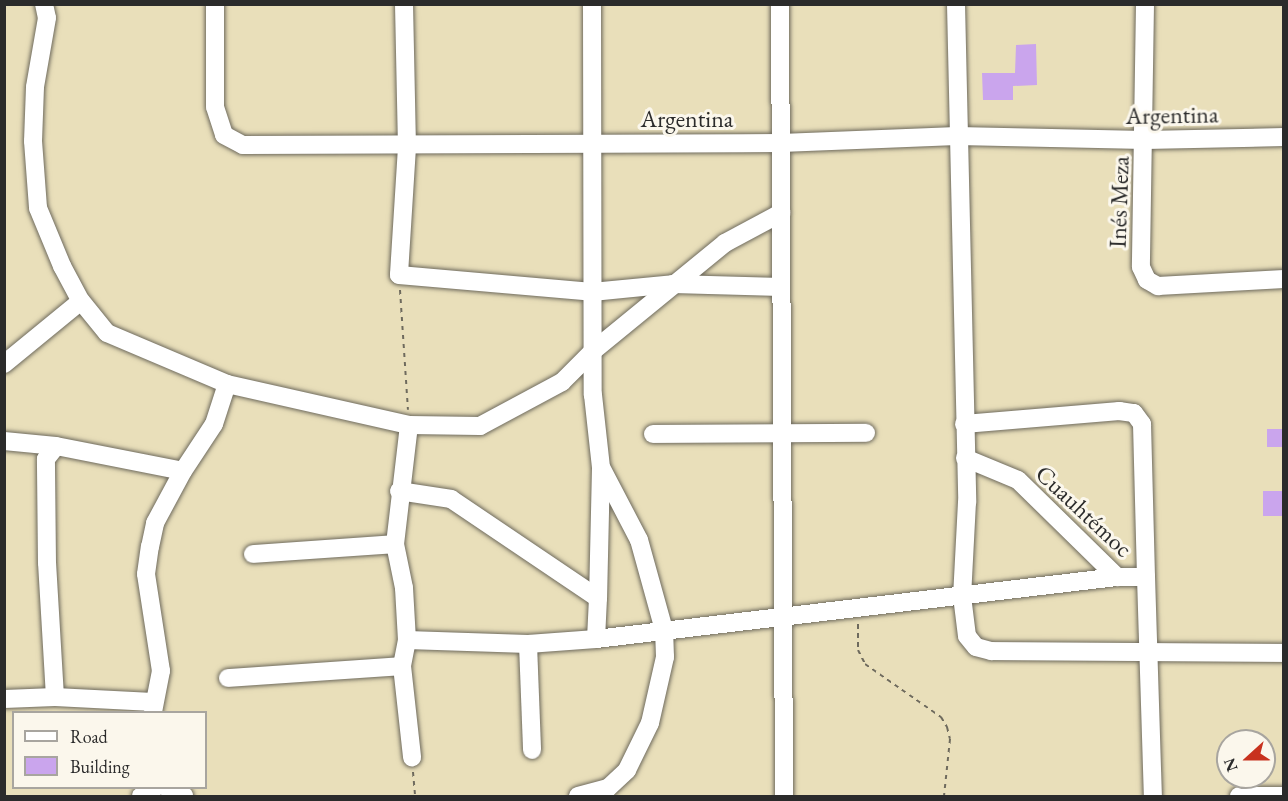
<!DOCTYPE html>
<html>
<head>
<meta charset="utf-8">
<style>
  body { margin:0 }
  #map { position:relative; width:1288px; height:801px; overflow:hidden; background:#e9dfba; font-family:"EB Garamond",serif }
  div>[style] { position:absolute }
  .building>* { inset:0; background:#caa5ed; transform-origin:0 0 }
  .path>* { height:2px; margin-top:-1px; transform-origin:0; background:repeating-linear-gradient(90deg,#6e6a5d 0 4.5px,transparent 0 9px) }
  .roads { filter:drop-shadow(0 0 2px #6e6a5d) drop-shadow(0 0 2px #6e6a5d) }
  .minor>* { height:18px; margin:-9px; padding:0 9px; transform-origin:9px; border-radius:9px; background:#fff }
  span { translate:-50% -50%; white-space:nowrap; text-align:center; line-height:1.15; -webkit-text-stroke:6px #fbf7ec; paint-order:stroke }
  .street-label { font-size:24px; color:#2b2b2b }
  .frame { position:absolute; inset:0; border:6px solid #2b2b2b; pointer-events:none }
  .legend { position:absolute; left:12px; top:711px; width:195px; height:78px; box-sizing:border-box; background:#fbf7ec; border:2px solid #a8a59f; margin:0; padding:8px 10px; list-style:none; font-size:18px; color:#2b2b2b }
  .legend li { display:flex; align-items:center; gap:12px; height:30px }
  .legend b { width:30px; border:2px solid #a8a59f }
  .north { position:absolute; left:1216px; top:729px; width:60px; height:60px; box-sizing:border-box; background:#fbf7ec; border:2px solid #a8a59f; border-radius:50%; rotate:249deg; font-size:16px; font-weight:700; line-height:24px; text-align:center; color:#2b2b2b }
  .north::after { content:''; display:block; margin:auto; width:21px; height:27px; background:#c8321e; clip-path:polygon(50% 0,100% 100%,50% 72%,0 100%) }
</style>
</head>
<body>
<div id="map">
  <div class="building">
    <div style="clip-path:polygon(1036px 44px,1037px 85px,1013px 86px,1013px 100px,983px 100px,982px 73px,1015px 73px,1016px 45px)"></div>
    <div style="left:1267px;top:429px;width:17px;height:18px"></div>
    <div style="left:1284px;top:491px;width:25px;height:21px;rotate:90deg"></div>
  </div>
  <div class="path">
    <div style="left:400px;top:290px;width:120px;rotate:86.2deg"></div>
    <div style="left:858px;top:624px;width:26px;rotate:90deg"></div>
    <div style="left:858px;top:650px;width:16px;rotate:63deg"></div>
    <div style="left:865px;top:664px;width:93px;rotate:34.9deg"></div>
    <div style="left:941px;top:717px;width:12px;rotate:59deg"></div>
    <div style="left:947px;top:727px;width:12px;rotate:76deg"></div>
    <div style="left:950px;top:739px;width:57px;rotate:96deg"></div>
    <div style="left:413px;top:772px;width:24px;rotate:85deg"></div>
  </div>
  <div class="roads">
    <div class="minor">
      <div style="left:44px;top:4px;width:14px;rotate:78deg"></div>
      <div style="left:47px;top:18px;width:70px;rotate:99.9deg"></div>
      <div style="left:35px;top:87px;width:54px;rotate:92.1deg"></div>
      <div style="left:33px;top:141px;width:67px;rotate:85.7deg"></div>
      <div style="left:38px;top:208px;width:63px;rotate:67.5deg"></div>
      <div style="left:62px;top:266px;width:40px;rotate:62deg"></div>
      <div style="left:81px;top:301px;width:41px;rotate:50.9deg"></div>
      <div style="left:107px;top:333px;width:130px;rotate:23deg"></div>
      <div style="left:227px;top:384px;width:187px;rotate:12.7deg"></div>
      <div style="left:409px;top:425px;width:71px;rotate:0.8deg"></div>
      <div style="left:480px;top:426px;width:93px;rotate:-28.2deg"></div>
      <div style="left:562px;top:382px;width:44px;rotate:-45deg"></div>
      <div style="left:593px;top:351px;width:171px;rotate:-39.3deg"></div>
      <div style="left:725px;top:243px;width:64px;rotate:-28.2deg"></div>
      <div style="left:215px;top:4px;width:103px;rotate:90deg"></div>
      <div style="left:215px;top:107px;width:29px;rotate:72deg"></div>
      <div style="left:224px;top:135px;width:21px;rotate:28deg"></div>
      <div style="left:243px;top:145px;width:538px;rotate:-0.21deg"></div>
      <div style="left:781px;top:143px;width:176px;rotate:-2.3deg"></div>
      <div style="left:957px;top:136px;width:188px;rotate:1.2deg"></div>
      <div style="left:1145px;top:140px;width:139px;rotate:-1.2deg"></div>
      <div style="left:404px;top:4px;width:143px;rotate:88.8deg"></div>
      <div style="left:407px;top:147px;width:128px;rotate:93.6deg"></div>
      <div style="left:399px;top:275px;width:194px;rotate:5deg"></div>
      <div style="left:592px;top:292px;width:81px;rotate:-5.6deg"></div>
      <div style="left:673px;top:284px;width:108px;rotate:1.6deg"></div>
      <div style="left:592px;top:4px;width:391px;rotate:89.9deg"></div>
      <div style="left:593px;top:395px;width:73px;rotate:83.7deg"></div>
      <div style="left:601px;top:468px;width:130px;rotate:91.3deg"></div>
      <div style="left:780px;top:4px;width:792px;rotate:89.71deg"></div>
      <div style="left:956px;top:4px;width:498px;rotate:88.7deg"></div>
      <div style="left:967px;top:502px;width:94px;rotate:93deg"></div>
      <div style="left:962px;top:596px;width:40px;rotate:82.9deg"></div>
      <div style="left:967px;top:636px;width:14px;rotate:51deg"></div>
      <div style="left:976px;top:647px;width:16px;rotate:15deg"></div>
      <div style="left:991px;top:651px;width:293px;rotate:0.4deg"></div>
      <div style="left:1145px;top:4px;width:263px;rotate:90.9deg"></div>
      <div style="left:1141px;top:267px;width:14px;rotate:65deg"></div>
      <div style="left:1147px;top:280px;width:13px;rotate:29deg"></div>
      <div style="left:1158px;top:286px;width:126px;rotate:-3.2deg"></div>
      <div style="left:4px;top:364px;width:99px;rotate:-39.3deg"></div>
      <div style="left:964px;top:424px;width:156px;rotate:-4.8deg"></div>
      <div style="left:1119px;top:411px;width:15px;rotate:8deg"></div>
      <div style="left:1134px;top:413px;width:14px;rotate:54deg"></div>
      <div style="left:1142px;top:424px;width:153px;rotate:88.5deg"></div>
      <div style="left:409px;top:425px;width:120px;rotate:96.7deg"></div>
      <div style="left:395px;top:544px;width:45px;rotate:78.4deg"></div>
      <div style="left:404px;top:588px;width:52px;rotate:86.7deg"></div>
      <div style="left:407px;top:640px;width:26px;rotate:101deg"></div>
      <div style="left:402px;top:666px;width:92px;rotate:83.7deg"></div>
      <div style="left:653px;top:434px;width:213px;rotate:-0.3deg"></div>
      <div style="left:4px;top:441px;width:52px;rotate:5.5deg"></div>
      <div style="left:56px;top:446px;width:129px;rotate:11.1deg"></div>
      <div style="left:965px;top:458px;width:57px;rotate:22.5deg"></div>
      <div style="left:1018px;top:480px;width:139px;rotate:44.4deg"></div>
      <div style="left:1117px;top:577px;width:29px"></div>
      <div style="left:1146px;top:577px;width:219px;rotate:88.2deg"></div>
      <div style="left:399px;top:491px;width:53px;rotate:8.7deg"></div>
      <div style="left:451px;top:499px;width:177px;rotate:34deg"></div>
      <div style="left:598px;top:598px;width:41px;rotate:92.8deg"></div>
      <div style="left:253px;top:554px;width:142px;rotate:-4deg"></div>
      <div style="left:407px;top:640px;width:121px;rotate:1.9deg"></div>
      <div style="left:528px;top:644px;width:68px;rotate:-4.2deg"></div>
      <div style="left:596px;top:639px;width:525px;rotate:-6.79deg"></div>
      <div style="left:528px;top:644px;width:106px;rotate:87.8deg"></div>
      <div style="left:228px;top:678px;width:174px;rotate:-3.9deg"></div>
      <div style="left:55px;top:697px;width:134px;rotate:-93.4deg"></div>
      <div style="left:47px;top:563px;width:104px;rotate:-90.6deg"></div>
      <div style="left:46px;top:459px;width:16px;rotate:-52deg"></div>
      <div style="left:4px;top:699px;width:51px;rotate:-2.2deg"></div>
      <div style="left:55px;top:697px;width:98px;rotate:2.9deg"></div>
      <div style="left:153px;top:712px;width:42px;rotate:-79deg"></div>
      <div style="left:161px;top:671px;width:98px;rotate:-98.8deg"></div>
      <div style="left:146px;top:574px;width:27px;rotate:-82deg"></div>
      <div style="left:150px;top:547px;width:25px;rotate:-78deg"></div>
      <div style="left:155px;top:523px;width:59px;rotate:-61.7deg"></div>
      <div style="left:183px;top:471px;width:56px;rotate:-56.6deg"></div>
      <div style="left:214px;top:424px;width:42px;rotate:-72deg"></div>
      <div style="left:167px;top:788px;width:19px;rotate:25deg"></div>
      <div style="left:141px;top:796px;width:16px;rotate:-30deg"></div>
      <div style="left:578px;top:796px;width:31px;rotate:-15deg"></div>
      <div style="left:608px;top:788px;width:26px;rotate:-43deg"></div>
      <div style="left:627px;top:770px;width:52px;rotate:-63.9deg"></div>
      <div style="left:650px;top:723px;width:68px;rotate:-77.2deg"></div>
      <div style="left:665px;top:657px;width:27px;rotate:-92deg"></div>
      <div style="left:664px;top:630px;width:93px;rotate:-105.5deg"></div>
      <div style="left:639px;top:540px;width:80px;rotate:-117.5deg"></div>
      <div style="left:1239px;top:796px;width:45px"></div>
    </div>
  </div>
  <div class="street-label">
    <span style="left:1172px;top:115px;rotate:-1deg">Argentina</span>
    <span style="left:687px;top:119px">Argentina</span>
    <span style="left:1119px;top:202px;rotate:-88deg">Inés Meza</span>
    <span style="left:1084px;top:511px;rotate:43deg">Cuauhtémoc</span>
  </div>
  <div class="frame"></div>
  <ul class="legend">
  <li><b style="height:8px;background:#fff"></b>Road</li>
  <li><b style="height:16px;background:#caa5ed"></b>Building</li>
  </ul>
  <div class="north">N</div>
</div>
</body>
</html>
